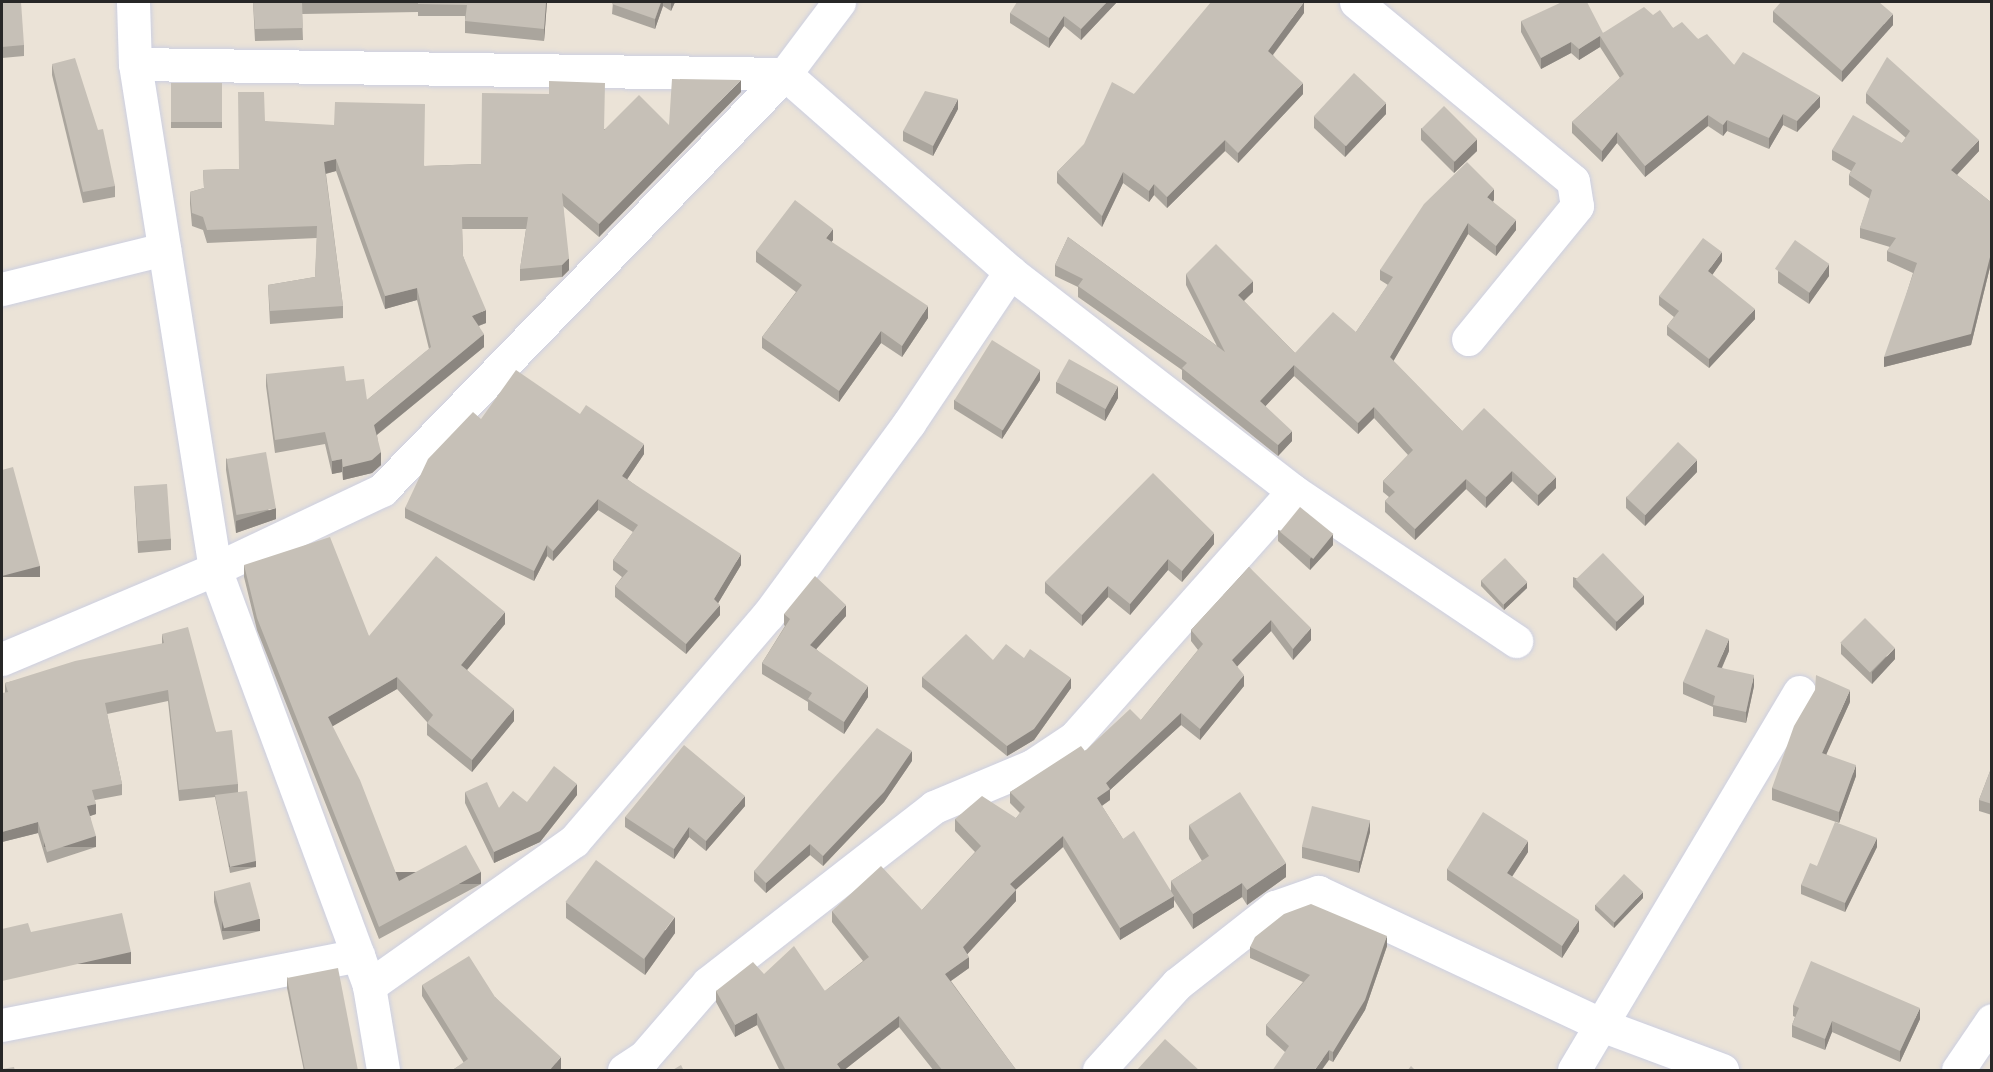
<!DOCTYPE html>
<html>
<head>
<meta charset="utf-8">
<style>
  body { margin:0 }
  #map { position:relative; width:1993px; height:1072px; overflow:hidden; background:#ebe3d7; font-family:Karla,sans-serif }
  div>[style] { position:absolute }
  .roads { filter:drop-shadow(0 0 2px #cccfe1) drop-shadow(0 0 2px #cccfe1) }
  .minor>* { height:33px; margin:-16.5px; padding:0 16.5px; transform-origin:16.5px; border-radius:16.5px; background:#fff }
  .tertiary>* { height:33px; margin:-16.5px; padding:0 16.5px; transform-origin:16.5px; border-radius:16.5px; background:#fff }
  .wall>* { inset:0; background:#aaa59d; transform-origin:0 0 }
  .shaded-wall>* { inset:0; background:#8b8680; transform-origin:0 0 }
  .building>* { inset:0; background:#c6c0b7; transform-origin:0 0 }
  span { translate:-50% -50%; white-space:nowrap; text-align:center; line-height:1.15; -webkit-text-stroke:5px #fff; paint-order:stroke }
  .frame { position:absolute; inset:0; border:3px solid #272727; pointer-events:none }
</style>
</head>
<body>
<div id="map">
  <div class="roads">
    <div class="minor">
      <div style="left:1356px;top:2px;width:281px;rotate:39.5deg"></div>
      <div style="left:1573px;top:181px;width:25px;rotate:81deg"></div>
      <div style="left:1577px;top:206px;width:172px;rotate:129.3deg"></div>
      <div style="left:135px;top:64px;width:650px;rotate:0.88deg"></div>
      <div style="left:785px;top:74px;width:300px;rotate:41.3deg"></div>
      <div style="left:1010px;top:272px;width:358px;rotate:37.7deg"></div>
      <div style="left:1293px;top:491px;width:269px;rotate:33.9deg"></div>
      <div style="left:2px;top:289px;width:167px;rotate:-13.9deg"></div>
      <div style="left:2px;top:659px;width:231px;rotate:-22.9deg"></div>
      <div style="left:215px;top:569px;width:185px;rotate:-25.3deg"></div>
      <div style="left:382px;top:490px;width:579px;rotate:-45.91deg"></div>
      <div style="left:785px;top:74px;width:90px;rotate:-53.1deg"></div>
      <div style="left:369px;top:986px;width:251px;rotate:-35.3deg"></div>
      <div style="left:574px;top:841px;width:298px;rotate:-49.4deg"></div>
      <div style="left:768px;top:615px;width:238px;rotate:-53.7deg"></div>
      <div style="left:909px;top:423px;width:182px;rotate:-56.2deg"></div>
      <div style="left:2px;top:1025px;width:363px;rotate:-11.1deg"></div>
      <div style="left:624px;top:1070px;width:24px;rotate:-33deg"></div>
      <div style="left:644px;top:1057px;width:98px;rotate:-49.1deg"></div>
      <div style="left:708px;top:983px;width:286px;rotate:-37.9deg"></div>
      <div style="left:934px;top:807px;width:106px;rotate:-22.7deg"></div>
      <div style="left:1032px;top:766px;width:50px;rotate:-33.7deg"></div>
      <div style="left:1074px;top:738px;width:330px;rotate:-48.4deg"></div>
      <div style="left:1099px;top:1070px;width:116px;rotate:-47.8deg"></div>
      <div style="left:1177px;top:984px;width:125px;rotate:-38.2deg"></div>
      <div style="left:1275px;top:907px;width:46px;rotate:-19.2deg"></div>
      <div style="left:1318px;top:892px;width:316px;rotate:25.1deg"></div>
      <div style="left:1604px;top:1026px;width:126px;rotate:20.4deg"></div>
      <div style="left:1574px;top:1070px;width:440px;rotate:-59.2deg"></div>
      <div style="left:1958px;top:1070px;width:60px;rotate:-55.8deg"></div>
    </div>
    <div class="tertiary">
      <div style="left:133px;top:2px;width:62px;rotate:88.2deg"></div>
      <div style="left:135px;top:64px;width:511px;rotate:81deg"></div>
      <div style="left:215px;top:569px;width:445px;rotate:69.7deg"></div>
      <div style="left:369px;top:986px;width:85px;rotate:80.5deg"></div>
    </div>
  </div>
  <div class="wall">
    <div style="clip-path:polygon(2px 2px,24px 45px,24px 56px,2px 58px)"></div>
    <div style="clip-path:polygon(253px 2px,547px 2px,544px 41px,465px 33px,465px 16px,418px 16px,418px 12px,302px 14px,303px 40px,255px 41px)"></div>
    <div style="clip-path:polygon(613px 2px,675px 2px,671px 11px,663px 6px,655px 29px,612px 14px)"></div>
    <div style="clip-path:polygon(1117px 2px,1081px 40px,1064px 26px,1049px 48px,1010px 23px,1010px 13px)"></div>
    <div style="clip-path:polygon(1773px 11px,1893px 25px,1842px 82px,1773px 22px)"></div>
    <div style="clip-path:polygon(1304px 13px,1273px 55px,1303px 94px,1238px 163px,1225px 151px,1167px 208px,1154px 195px,1149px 202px,1123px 183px,1102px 227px,1057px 183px,1057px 172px,1134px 94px)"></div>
    <div style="clip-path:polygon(1653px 15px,1673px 28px,1698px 39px,1734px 65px,1820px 107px,1797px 132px,1783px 125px,1769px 149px,1727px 131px,1723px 136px,1708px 126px,1645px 177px,1617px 143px,1602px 162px,1572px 133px,1572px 122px,1620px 78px,1600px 47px,1579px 60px,1571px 53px,1541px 69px,1521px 32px,1521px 21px,1603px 33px)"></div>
    <div style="clip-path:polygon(52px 64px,115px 186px,115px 197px,83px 203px,52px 75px)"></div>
    <div style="left:222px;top:83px;width:45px;height:51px;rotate:90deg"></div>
    <div style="clip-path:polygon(741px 92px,599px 237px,563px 206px,569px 270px,562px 277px,520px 281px,520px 269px,526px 229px,462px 229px,463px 256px,486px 323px,479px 326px,484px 347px,377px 435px,381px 465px,372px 473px,343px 480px,342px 472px,332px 474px,325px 444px,275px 453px,266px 386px,266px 374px,346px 381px,367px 400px,429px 349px,417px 300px,385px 309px,336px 171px,326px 174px,343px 306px,343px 318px,270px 324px,268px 285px,315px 277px,317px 238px,207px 243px,203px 230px,192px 226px,190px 204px,190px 192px,204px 188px,203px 170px,239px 169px,265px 121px,425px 166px,481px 164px,604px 129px,669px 125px)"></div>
    <div style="clip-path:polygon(1866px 93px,1979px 151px,1957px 175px,1992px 203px,1992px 259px,1971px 345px,1884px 367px,1913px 273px,1887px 261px,1887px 251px,1890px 247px,1860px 238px,1860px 228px,1870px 199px,1849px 185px,1849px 175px,1851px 171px,1832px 160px,1832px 150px,1902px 143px,1906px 138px,1866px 103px)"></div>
    <div style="clip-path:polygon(958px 109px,933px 156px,903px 141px,903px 131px)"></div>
    <div style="clip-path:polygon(1386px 114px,1345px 157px,1314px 128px,1314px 116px)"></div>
    <div style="clip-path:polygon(1421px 128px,1477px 151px,1454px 173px,1421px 140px)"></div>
    <div style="clip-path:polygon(1494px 200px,1493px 202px,1516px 230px,1496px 256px,1468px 234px,1393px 361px,1462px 431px,1556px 488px,1538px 506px,1512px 481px,1486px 508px,1466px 489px,1415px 540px,1385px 512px,1385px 501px,1389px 497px,1383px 492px,1383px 481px,1408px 455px,1374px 418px,1358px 434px,1294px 376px,1265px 406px,1292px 441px,1278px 456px,1182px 379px,1182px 370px,1078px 297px,1078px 287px,1055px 276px,1055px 265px,1068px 237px,1217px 346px,1186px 285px,1186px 274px,1253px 292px,1244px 301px,1295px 353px,1356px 332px,1388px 285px,1380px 280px,1380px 270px)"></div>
    <div style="clip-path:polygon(833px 240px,831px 242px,928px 318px,902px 357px,881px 343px,839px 402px,762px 348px,762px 337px,796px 292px,756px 262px,756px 251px)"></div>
    <div style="clip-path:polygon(1722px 261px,1712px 275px,1755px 319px,1709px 368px,1667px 335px,1667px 326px,1674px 317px,1659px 305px,1659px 296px)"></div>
    <div style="clip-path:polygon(1778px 271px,1829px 276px,1809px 304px,1778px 283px)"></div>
    <div style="clip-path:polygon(1040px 380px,1002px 439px,954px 409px,954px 400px)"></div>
    <div style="clip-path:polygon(1056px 382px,1118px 398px,1105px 421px,1056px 393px)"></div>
    <div style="clip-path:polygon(580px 414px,644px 454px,627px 479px,741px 565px,718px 603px,720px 615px,686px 654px,615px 597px,615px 586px,622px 577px,613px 570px,613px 560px,633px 532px,598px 510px,553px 561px,547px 556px,534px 581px,405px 518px,405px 508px,481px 419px)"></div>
    <div style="clip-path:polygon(226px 458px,276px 519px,236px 533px,226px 470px)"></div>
    <div style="clip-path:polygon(1697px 472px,1645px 526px,1626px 508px,1626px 497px)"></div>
    <div style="clip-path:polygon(134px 486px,171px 539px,171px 550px,138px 553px)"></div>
    <div style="clip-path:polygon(1278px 530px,1333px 545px,1310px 570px,1278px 541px)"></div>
    <div style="clip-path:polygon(1214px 544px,1182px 582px,1168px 570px,1130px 615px,1108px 597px,1082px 626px,1045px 593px,1045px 582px)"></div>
    <div style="clip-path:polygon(244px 565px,369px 636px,505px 624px,467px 670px,514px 721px,472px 772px,427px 735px,427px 722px,397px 689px,332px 726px,399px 881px,481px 884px,379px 939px,257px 630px,244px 577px)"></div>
    <div style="clip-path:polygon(1249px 567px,1311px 640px,1293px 660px,1271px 631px,1237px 666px,1244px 686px,1200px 740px,1181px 725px,1110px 790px,1110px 800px,1102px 806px,1123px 839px,1171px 891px,1171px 881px,1202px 861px,1189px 839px,1189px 825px,1286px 877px,1247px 905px,1242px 897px,1193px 929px,1174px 900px,1174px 907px,1120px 940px,1063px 847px,1016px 889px,1016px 901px,967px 954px,969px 968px,951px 981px,1017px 1071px,934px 1071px,899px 1027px,843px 1071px,780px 1071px,757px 1025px,735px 1037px,716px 1002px,716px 991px,764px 974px,825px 991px,863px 961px,832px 922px,832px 911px,922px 910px,975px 852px,955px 831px,955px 819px,1016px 818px,1020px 813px,1010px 803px,1010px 792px,1141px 720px,1198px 650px,1191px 641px,1191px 630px)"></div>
    <div style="clip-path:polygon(1573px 577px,1644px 604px,1616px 631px,1573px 587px)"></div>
    <div style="clip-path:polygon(1481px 580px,1527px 588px,1504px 610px,1481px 586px)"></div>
    <div style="clip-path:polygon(784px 614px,846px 616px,816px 649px,868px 697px,844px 734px,808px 710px,808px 702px,762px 674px,762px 663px,785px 626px,784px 625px)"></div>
    <div style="clip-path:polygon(162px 634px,216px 732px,238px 784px,238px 792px,256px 867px,230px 873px,215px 797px,179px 801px,168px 701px,107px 714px,122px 784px,122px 795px,95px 800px,96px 814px,90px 816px,96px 847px,47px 863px,38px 833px,2px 842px,2px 693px,5px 693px,5px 683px,162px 644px)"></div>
    <div style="clip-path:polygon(1841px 643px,1895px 659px,1872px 684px,1841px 654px)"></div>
    <div style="clip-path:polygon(1729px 651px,1722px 668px,1754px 686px,1746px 723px,1713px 716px,1713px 707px,1683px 694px,1683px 682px)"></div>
    <div style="clip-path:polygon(1024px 658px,1071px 688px,1034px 740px,1007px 756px,922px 687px,922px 677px,993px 660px)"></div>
    <div style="clip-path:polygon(1850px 702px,1826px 754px,1856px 776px,1839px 823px,1772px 800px,1772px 788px)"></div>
    <div style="clip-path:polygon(912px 761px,884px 802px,823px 866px,810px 855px,766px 893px,754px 881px,754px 871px)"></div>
    <div style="clip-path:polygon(1992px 766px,1992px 815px,1979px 811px,1979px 800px)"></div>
    <div style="clip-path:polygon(465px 792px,499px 808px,527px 802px,577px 795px,540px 842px,494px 863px,465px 803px)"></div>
    <div style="clip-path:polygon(745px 806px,706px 851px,689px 837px,674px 859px,625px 827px,625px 817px)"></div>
    <div style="clip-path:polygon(1370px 832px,1359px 873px,1302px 858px,1302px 847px)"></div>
    <div style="clip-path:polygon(1877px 847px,1845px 912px,1801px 894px,1801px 885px,1817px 866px)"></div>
    <div style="clip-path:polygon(1528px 852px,1512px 877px,1579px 931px,1562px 958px,1447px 880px,1447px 869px)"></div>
    <div style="clip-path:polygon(214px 891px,260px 931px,223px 940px,214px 902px)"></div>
    <div style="clip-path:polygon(1643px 898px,1614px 928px,1595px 910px,1595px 905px)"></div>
    <div style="clip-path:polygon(566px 902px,675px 933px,645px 975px,566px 918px)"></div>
    <div style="clip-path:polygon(1387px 946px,1365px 1010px,1333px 1062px,1329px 1060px,1285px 1052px,1266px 1035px,1266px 1025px,1303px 982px,1250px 958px,1250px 947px)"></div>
    <div style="clip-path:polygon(287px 977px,358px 1071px,304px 1071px,287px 988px)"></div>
    <div style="clip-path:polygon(422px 985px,495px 997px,561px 1069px,559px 1071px,454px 1071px,454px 1069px,464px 1063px,422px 996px)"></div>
    <div style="clip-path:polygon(1793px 1005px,1920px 1019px,1900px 1062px,1832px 1032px,1825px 1050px,1792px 1037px,1792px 1025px,1795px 1017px,1793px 1016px)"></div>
  </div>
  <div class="shaded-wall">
    <div style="clip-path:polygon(546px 2px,547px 2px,544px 41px,544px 29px)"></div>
    <div style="clip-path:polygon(661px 2px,663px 2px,663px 6px,655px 29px,655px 19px)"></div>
    <div style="clip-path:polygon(671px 2px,675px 2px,671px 11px)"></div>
    <div style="clip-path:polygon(1107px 2px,1117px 2px,1081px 40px,1081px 29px)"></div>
    <div style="clip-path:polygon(1304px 2px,1304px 13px,1268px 61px,1268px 51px)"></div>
    <div style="clip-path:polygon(1893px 14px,1893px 25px,1842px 82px,1842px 71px)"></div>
    <div style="clip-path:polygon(1064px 16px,1064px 26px,1049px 48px,1049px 38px)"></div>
    <div style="clip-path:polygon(1600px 36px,1600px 47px,1579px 60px,1579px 49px)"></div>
    <div style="clip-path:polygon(1571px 42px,1571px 53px,1541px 69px,1541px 58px)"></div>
    <div style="clip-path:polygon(741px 80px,741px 92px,599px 237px,599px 224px)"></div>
    <div style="clip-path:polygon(1303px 83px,1303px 94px,1238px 163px,1238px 153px)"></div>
    <div style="clip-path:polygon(1820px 96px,1820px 107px,1797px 132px,1797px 121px)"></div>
    <div style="clip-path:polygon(958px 99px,958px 109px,933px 156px,933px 146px)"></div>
    <div style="clip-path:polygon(1386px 103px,1386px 114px,1345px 157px,1345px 146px)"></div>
    <div style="clip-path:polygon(1783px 114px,1783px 125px,1769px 149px,1769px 138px)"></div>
    <div style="clip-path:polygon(1708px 115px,1708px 126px,1645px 177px,1645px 166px)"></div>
    <div style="clip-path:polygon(1727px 120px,1727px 131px,1723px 136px,1723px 125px)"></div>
    <div style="clip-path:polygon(1617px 132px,1617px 143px,1602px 162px,1602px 151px)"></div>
    <div style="clip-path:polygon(1477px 139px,1477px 151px,1454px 173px,1454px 161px)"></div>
    <div style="clip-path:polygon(1225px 140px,1225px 151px,1167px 208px,1167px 197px)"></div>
    <div style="clip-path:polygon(1979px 140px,1979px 151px,1951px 181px,1951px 170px)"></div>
    <div style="clip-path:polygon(336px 159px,336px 171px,324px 174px,324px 162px)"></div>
    <div style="clip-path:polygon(1123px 172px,1123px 183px,1102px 227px,1102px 216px)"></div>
    <div style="clip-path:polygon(1154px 184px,1154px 195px,1149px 202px,1149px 191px)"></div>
    <div style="clip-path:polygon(1494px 189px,1494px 200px,1487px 208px,1487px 197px)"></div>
    <div style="clip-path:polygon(1516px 220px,1516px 230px,1496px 256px,1496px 246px)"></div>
    <div style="clip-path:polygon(1468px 223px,1468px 234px,1390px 367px,1390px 357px)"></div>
    <div style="clip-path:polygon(833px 229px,833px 240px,826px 249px,826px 238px)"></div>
    <div style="clip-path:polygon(1992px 249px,1992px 259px,1971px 345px,1884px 367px,1884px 357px)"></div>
    <div style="clip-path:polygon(1722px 252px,1722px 261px,1708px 281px,1708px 271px)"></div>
    <div style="clip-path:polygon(569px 258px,569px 270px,562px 277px,562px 265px)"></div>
    <div style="clip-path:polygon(1829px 264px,1829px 276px,1809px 304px,1809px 293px)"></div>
    <div style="clip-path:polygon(1253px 281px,1253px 292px,1238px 306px,1238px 295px)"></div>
    <div style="clip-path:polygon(417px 288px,417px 300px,385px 309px,385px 296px)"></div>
    <div style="clip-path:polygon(928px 306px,928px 318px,902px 357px,902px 346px)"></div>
    <div style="clip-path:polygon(1755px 309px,1755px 319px,1709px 368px,1709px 359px)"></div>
    <div style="clip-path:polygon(486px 310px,486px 323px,472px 328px,472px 316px)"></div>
    <div style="clip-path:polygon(881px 331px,881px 343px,839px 402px,839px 391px)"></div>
    <div style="clip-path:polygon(484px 334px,484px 347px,374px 437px,374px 425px)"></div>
    <div style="clip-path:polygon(1294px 365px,1294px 376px,1260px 412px,1260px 401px)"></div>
    <div style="clip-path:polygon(1040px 370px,1040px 380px,1002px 439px,1002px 429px)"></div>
    <div style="clip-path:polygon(1118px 386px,1118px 398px,1105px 421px,1105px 410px)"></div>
    <div style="clip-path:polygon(1374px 407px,1374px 418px,1358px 434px,1358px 423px)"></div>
    <div style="clip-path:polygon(1292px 431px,1292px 441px,1278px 456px,1278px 445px)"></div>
    <div style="clip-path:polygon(644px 444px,644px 454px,622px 487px,622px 476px)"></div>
    <div style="clip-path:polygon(381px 452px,381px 465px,372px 473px,343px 480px,343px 467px)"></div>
    <div style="clip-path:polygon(342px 459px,342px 472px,332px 474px,332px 461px)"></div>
    <div style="clip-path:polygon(1697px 460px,1697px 472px,1645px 526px,1645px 515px)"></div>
    <div style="clip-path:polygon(1512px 471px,1512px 481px,1486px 508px,1486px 497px)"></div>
    <div style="clip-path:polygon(1556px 477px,1556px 488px,1538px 506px,1538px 495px)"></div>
    <div style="clip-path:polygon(1466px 479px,1466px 489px,1415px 540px,1415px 529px)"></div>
    <div style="clip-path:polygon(598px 499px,598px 510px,553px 561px,553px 551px)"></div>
    <div style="clip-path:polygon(276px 508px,276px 519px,236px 533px,236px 521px)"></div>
    <div style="clip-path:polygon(1214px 533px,1214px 544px,1182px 582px,1182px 571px)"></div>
    <div style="clip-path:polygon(1333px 534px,1333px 545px,1310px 570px,1310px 559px)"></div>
    <div style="clip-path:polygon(547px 545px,547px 556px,534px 581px,534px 571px)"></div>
    <div style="clip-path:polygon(741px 554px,741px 565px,714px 610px,714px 599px)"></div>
    <div style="clip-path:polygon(1168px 559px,1168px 570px,1130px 615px,1130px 604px)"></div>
    <div style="left:40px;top:566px;width:11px;height:39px;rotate:90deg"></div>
    <div style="clip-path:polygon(1527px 582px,1527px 588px,1504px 610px,1504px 604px)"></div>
    <div style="clip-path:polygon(1108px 586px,1108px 597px,1082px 626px,1082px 615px)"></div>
    <div style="clip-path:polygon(1644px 595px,1644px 604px,1616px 631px,1616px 621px)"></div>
    <div style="clip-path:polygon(720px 605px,720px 615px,686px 654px,686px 644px)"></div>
    <div style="clip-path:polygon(846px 605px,846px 616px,810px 656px,810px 645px)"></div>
    <div style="clip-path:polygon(505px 612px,505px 624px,461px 677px,461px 665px)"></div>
    <div style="clip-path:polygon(1271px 620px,1271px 631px,1232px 672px,1232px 660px)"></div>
    <div style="clip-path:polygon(1311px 628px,1311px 640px,1293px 660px,1293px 649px)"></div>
    <div style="clip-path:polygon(1729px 639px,1729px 651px,1717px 678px,1717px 667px)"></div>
    <div style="clip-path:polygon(1895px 648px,1895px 659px,1872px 684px,1872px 672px)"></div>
    <div style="clip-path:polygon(1244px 675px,1244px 686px,1200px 740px,1200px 729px)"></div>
    <div style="clip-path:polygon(1754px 675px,1754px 686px,1746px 723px,1746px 712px)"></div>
    <div style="clip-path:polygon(397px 677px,397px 689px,328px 729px,328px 717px)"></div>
    <div style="clip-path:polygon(1071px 678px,1071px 688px,1034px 740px,1007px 756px,1007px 746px)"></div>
    <div style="clip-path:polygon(868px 686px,868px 697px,844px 734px,844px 722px)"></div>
    <div style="clip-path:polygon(1850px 690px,1850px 702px,1822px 764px,1822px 753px)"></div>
    <div style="clip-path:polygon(514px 709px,514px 721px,472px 772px,472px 760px)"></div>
    <div style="clip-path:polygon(1181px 713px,1181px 725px,1110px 790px,1110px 800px,1097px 809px,1097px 798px,1106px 783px)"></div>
    <div style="clip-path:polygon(912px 751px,912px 761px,884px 802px,823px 866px,823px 856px)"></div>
    <div style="clip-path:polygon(1856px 765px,1856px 776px,1839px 823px,1839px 812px)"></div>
    <div style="clip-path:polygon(577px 784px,577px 795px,540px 842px,494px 863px,494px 852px)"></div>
    <div style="clip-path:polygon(745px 796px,745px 806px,706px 851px,706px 841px)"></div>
    <div style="clip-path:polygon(96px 804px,96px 814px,87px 817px,87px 806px)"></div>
    <div style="clip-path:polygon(1370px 820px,1370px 832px,1359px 873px,1359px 861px)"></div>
    <div style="clip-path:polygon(38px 822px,38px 833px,2px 842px,2px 832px)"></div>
    <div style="clip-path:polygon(689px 827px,689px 837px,674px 859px,674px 849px)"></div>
    <div style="left:96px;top:836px;width:11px;height:52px;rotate:90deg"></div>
    <div style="clip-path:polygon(1063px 836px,1063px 847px,1010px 895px,1010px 884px)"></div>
    <div style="clip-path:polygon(1877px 838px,1877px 847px,1845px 912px,1845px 903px)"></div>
    <div style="clip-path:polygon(1528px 841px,1528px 852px,1507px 884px,1507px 873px)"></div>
    <div style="clip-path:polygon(810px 844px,810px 855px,766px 893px,766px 883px)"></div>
    <div style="left:256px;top:861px;width:6px;height:27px;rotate:90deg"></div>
    <div style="clip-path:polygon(1286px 863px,1286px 877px,1247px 905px,1247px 890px)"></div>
    <div style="left:481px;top:872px;width:12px;height:116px;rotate:90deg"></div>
    <div style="clip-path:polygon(1242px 883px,1242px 897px,1193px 929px,1193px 914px)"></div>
    <div style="clip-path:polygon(1016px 890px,1016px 901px,963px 959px,963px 947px)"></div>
    <div style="clip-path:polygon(1643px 892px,1643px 898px,1614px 928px,1614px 922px)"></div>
    <div style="clip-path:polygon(1174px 896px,1174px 907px,1120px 940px,1120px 928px)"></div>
    <div style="clip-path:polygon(675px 917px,675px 933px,645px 975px,645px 958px)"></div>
    <div style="left:260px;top:919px;width:12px;height:38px;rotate:90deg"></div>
    <div style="clip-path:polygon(1579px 920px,1579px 931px,1562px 958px,1562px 946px)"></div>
    <div style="clip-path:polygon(1387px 936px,1387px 946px,1365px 1010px,1333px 1062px,1333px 1052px)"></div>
    <div style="left:131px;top:952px;width:12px;height:132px;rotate:90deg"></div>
    <div style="clip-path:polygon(969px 957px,969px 968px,945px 985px,945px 974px)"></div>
    <div style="clip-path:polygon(1920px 1008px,1920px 1019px,1900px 1062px,1900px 1051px)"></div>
    <div style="clip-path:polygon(757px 1013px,757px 1025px,735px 1037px,735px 1025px)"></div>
    <div style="clip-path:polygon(899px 1016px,899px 1027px,843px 1071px,837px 1071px,837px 1064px)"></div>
    <div style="clip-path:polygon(1832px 1021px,1832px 1032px,1825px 1050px,1825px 1039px)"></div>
    <div style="clip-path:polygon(1329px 1050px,1329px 1060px,1321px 1071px,1314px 1071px)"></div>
    <div style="clip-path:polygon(561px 1057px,561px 1069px,559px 1071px,549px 1071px)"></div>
  </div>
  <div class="building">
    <div style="clip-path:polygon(2px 2px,21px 2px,24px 45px,2px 47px)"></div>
    <div style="clip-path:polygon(253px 2px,333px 2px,302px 2px,303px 28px,255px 29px)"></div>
    <div style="clip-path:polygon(418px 2px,546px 2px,544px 29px,465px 21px,467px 5px,418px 4px)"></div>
    <div style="clip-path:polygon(613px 2px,661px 2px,655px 19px,612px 4px)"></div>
    <div style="clip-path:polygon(1017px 2px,1107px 2px,1081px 29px,1064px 16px,1049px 38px,1010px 13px)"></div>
    <div style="clip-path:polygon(1211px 2px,1304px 2px,1268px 51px,1303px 83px,1238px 153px,1225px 140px,1167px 197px,1154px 184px,1149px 191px,1123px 172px,1102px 216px,1057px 172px,1084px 144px,1112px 82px,1134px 94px)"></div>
    <div style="clip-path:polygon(1562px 2px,1587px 2px,1603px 33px,1644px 7px,1653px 15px,1660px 10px,1673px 28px,1682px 22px,1698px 39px,1707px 34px,1734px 65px,1743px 52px,1820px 96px,1797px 121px,1783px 114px,1769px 138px,1727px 120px,1723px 125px,1708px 115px,1645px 166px,1617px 132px,1602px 151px,1572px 122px,1624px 74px,1600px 36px,1579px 49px,1571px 42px,1541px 58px,1521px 21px)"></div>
    <div style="clip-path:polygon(1781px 2px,1879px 2px,1893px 14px,1842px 71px,1773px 11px)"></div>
    <div style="clip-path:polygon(1887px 57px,1979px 140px,1951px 170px,1992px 203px,1992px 249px,1971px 334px,1884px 357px,1917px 263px,1887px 251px,1896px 238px,1860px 228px,1872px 190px,1849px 175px,1856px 163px,1832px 150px,1853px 115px,1902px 143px,1910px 131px,1866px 93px)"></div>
    <div style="clip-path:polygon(75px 58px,98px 130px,103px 129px,115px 186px,83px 192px,52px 64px)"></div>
    <div style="left:1354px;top:73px;width:44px;height:59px;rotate:43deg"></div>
    <div style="clip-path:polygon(672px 79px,741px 80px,599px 224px,562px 193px,569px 258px,562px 265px,520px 269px,528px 217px,462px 217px,463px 256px,486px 310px,472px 316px,484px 334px,374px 425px,381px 452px,372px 460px,343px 467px,342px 459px,332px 461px,325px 432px,275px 440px,266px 374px,344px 366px,346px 381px,364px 379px,367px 400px,431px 347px,417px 288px,385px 296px,336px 159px,324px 162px,343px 306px,270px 311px,268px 285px,315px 277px,317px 226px,207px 230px,203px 217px,192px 213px,190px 192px,204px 188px,203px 170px,239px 169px,238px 92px,264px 92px,265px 121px,334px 125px,335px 102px,425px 104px,424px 166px,481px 164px,482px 93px,549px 94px,549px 81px,605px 83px,604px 130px,639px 95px,669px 125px)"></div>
    <div style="left:222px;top:83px;width:39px;height:51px;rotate:90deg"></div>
    <div style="clip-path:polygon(925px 91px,958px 99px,933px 146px,903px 131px)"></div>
    <div style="left:1444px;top:106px;width:47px;height:32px;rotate:45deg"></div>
    <div style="clip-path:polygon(1467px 162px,1494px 189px,1487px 197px,1516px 220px,1496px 246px,1468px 223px,1390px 357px,1462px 431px,1484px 408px,1556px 477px,1538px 495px,1512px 471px,1486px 497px,1466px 479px,1415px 529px,1385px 501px,1395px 492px,1383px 481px,1413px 450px,1374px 407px,1358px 423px,1294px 365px,1260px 401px,1292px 431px,1278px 445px,1182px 368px,1187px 363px,1078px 286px,1083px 279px,1055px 265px,1068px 237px,1225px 352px,1186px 274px,1216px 244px,1253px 281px,1238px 295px,1295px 353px,1333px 312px,1356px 332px,1393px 277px,1380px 270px,1424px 204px)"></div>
    <div style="clip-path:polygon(795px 200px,833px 229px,826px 238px,928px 306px,902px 346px,881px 331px,839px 391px,762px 337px,802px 285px,756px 251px)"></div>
    <div style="clip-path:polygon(1703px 238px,1722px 252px,1708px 271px,1755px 309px,1709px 359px,1667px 326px,1679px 311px,1659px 296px)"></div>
    <div style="left:1795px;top:240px;width:42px;height:35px;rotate:35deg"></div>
    <div style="left:992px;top:340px;width:57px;height:71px;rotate:32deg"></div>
    <div style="left:1069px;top:359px;width:56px;height:26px;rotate:29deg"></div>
    <div style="clip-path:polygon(516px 370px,580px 414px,586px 405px,644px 444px,622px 476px,741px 554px,714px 599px,720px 605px,686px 644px,615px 586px,628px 571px,613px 560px,638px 525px,598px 499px,553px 551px,547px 545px,534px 571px,405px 508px,428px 459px,473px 412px,481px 419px)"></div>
    <div style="left:1678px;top:442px;width:26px;height:76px;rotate:43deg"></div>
    <div style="left:266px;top:452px;width:57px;height:40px;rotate:80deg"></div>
    <div style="clip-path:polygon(13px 467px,40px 566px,2px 576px,2px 470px)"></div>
    <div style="clip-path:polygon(1153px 473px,1214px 533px,1182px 571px,1168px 559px,1130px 604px,1108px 586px,1082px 615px,1045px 582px)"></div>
    <div style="left:167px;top:484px;width:55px;height:33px;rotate:86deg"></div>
    <div style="left:1300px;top:507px;width:43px;height:32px;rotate:39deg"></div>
    <div style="clip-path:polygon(330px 537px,369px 636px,436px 556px,505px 612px,461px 665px,514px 709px,472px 760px,427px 723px,433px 715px,397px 677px,328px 717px,360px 780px,399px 881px,466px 845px,481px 872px,379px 927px,257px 618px,244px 565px)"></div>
    <div style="left:1603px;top:553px;width:59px;height:38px;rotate:46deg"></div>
    <div style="left:1505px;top:558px;width:33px;height:33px;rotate:47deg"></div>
    <div style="clip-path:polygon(1249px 567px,1311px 628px,1293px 649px,1271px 620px,1232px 660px,1244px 675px,1200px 729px,1181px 713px,1106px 783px,1110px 789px,1097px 798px,1123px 839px,1134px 831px,1174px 896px,1120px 928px,1063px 836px,1010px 884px,1016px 890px,963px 947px,969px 957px,945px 974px,1017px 1071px,943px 1071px,899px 1016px,837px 1064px,842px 1071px,786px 1071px,757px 1013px,735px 1025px,716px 991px,753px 962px,764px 974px,794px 946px,825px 991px,869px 957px,832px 911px,881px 866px,922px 910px,981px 846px,955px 819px,982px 796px,1016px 818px,1025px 807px,1010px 792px,1081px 746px,1085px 751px,1130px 709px,1141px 720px,1203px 644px,1191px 630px)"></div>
    <div style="clip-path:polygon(815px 576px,846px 605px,810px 645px,868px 686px,844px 722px,808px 699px,812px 693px,762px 663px,790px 619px,784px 614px)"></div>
    <div style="left:1865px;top:618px;width:42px;height:35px;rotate:45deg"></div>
    <div style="clip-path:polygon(188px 627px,216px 732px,232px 730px,238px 784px,179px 790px,168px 690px,105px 703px,122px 784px,92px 790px,96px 804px,87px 806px,96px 836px,47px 852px,38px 822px,2px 832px,2px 693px,8px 692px,5px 683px,75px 661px,164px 643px,162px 634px)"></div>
    <div style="clip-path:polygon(1706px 629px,1729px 639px,1717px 667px,1754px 675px,1746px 712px,1713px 705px,1715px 696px,1683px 682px)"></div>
    <div style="clip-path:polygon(966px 634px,993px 660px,1006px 644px,1024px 658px,1030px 649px,1071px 678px,1034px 729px,1007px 746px,922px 677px)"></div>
    <div style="clip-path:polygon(1816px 675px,1850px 690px,1822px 753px,1856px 765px,1839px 812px,1772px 788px,1794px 726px,1815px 690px)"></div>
    <div style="clip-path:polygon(877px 728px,912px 751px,884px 792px,823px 856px,810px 844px,766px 883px,754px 871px)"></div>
    <div style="clip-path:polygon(684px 745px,745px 796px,706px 841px,689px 827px,674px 849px,625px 817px)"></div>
    <div style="clip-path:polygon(554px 766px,577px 784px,540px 831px,494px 852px,465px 792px,487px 782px,499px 808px,513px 791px,527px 802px)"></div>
    <div style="clip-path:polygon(1992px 766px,1992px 804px,1979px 800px)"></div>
    <div style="clip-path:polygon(247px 791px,256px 861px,230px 867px,215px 795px)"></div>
    <div style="clip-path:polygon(1240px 792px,1286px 863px,1247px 890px,1242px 883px,1193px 914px,1171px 881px,1209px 856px,1189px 825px)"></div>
    <div style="left:1312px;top:806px;width:60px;height:42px;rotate:14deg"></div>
    <div style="clip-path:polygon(1483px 812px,1528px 841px,1507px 873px,1579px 920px,1562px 946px,1447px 869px)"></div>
    <div style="clip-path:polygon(1835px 822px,1877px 838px,1845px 903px,1801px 885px,1810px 863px,1817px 866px)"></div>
    <div style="left:596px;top:860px;width:97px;height:52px;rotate:36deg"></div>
    <div style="left:1624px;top:874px;width:26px;height:42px;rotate:43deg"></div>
    <div style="left:250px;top:882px;width:38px;height:37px;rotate:75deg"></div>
    <div style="clip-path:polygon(1311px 904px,1387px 936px,1365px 1000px,1333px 1052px,1329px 1050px,1314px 1071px,1272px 1071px,1289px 1046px,1266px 1025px,1310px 975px,1250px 947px,1255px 937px,1284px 914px)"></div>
    <div style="clip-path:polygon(122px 913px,131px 952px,2px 981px,2px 929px,28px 923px,31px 932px)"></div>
    <div style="clip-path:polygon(469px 956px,495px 997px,561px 1057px,549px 1071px,455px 1071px,454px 1069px,468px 1059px,422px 985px)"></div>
    <div style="clip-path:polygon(1811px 961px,1920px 1008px,1900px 1051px,1832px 1021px,1825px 1039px,1792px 1025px,1799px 1008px,1793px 1005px)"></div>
    <div style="left:338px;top:968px;width:105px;height:52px;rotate:79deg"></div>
    <div style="clip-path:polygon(1165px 1039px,1200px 1071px,1136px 1071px)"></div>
    <div style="clip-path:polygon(681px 1065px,684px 1071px,671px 1071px)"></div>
    <div style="clip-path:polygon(1411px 1066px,1416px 1071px,1407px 1071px)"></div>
    <div style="clip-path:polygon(14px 1067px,15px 1071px,2px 1071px,2px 1069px)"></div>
  </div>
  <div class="frame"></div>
</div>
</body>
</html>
